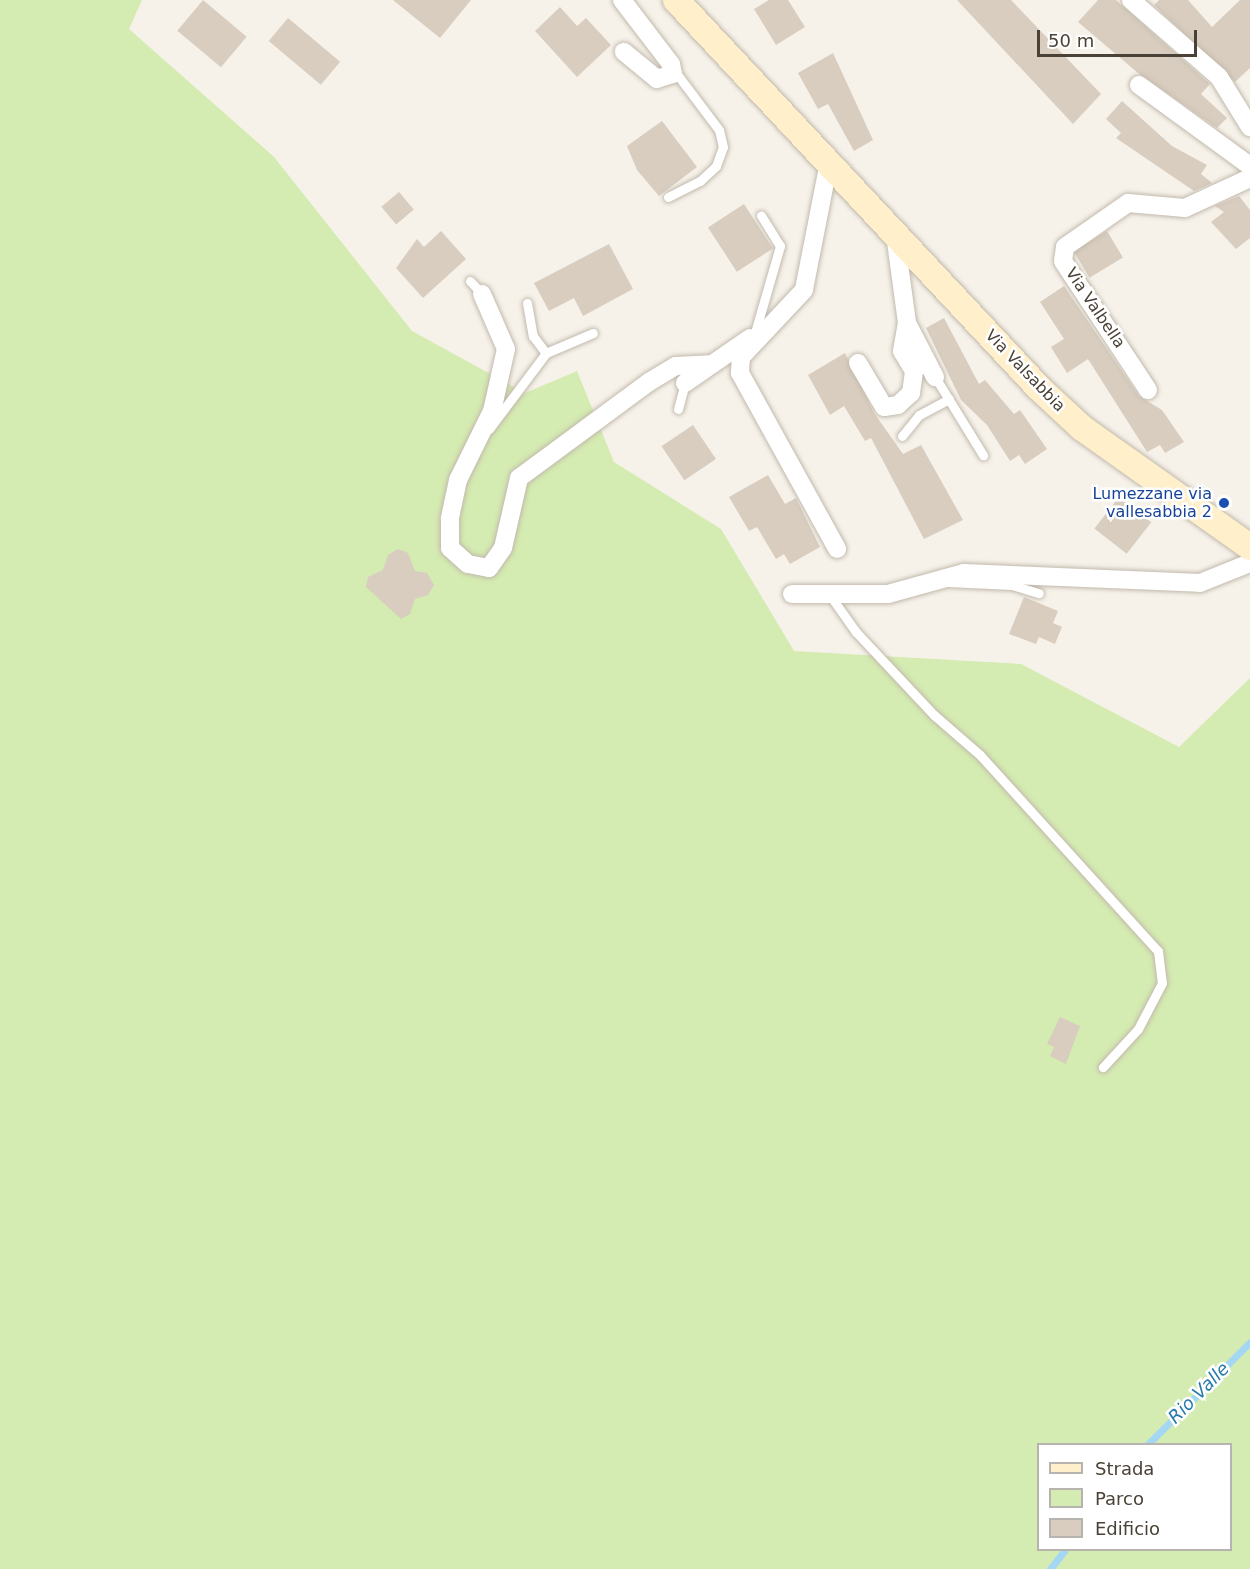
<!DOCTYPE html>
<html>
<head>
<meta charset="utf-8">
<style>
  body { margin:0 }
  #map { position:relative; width:1250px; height:1569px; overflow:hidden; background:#f6f2ea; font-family:"DejaVu Sans",sans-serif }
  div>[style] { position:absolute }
  .green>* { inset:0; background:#d4ebb1 }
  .stream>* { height:7px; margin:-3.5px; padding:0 3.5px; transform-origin:3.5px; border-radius:3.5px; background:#a4d7f4 }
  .building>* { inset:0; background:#d8cdbf; transform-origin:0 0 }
  .roads { filter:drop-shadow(0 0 2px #c2b9ac) drop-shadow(0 0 2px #c2b9ac) }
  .lane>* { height:9px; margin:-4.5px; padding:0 4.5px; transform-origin:4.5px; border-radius:4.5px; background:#fff }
  .street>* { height:18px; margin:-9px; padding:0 9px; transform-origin:9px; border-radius:9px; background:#fff }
  .secondary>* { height:26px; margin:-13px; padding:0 13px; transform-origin:13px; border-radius:13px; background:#fff0cb }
  .dots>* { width:16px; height:16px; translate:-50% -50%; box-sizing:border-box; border:3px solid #fff; border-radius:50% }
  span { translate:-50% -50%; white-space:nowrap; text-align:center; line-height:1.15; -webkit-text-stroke:5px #fff; paint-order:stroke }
  .street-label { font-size:16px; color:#4a4237 }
  .transit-label { font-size:16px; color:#164399 }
  .right { translate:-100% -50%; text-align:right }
  .water-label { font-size:18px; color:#2879ac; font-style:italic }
  .legend { position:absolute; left:1037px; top:1443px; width:195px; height:108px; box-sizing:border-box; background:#fff; border:2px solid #b7b3af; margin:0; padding:8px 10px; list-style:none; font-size:18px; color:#4a4237 }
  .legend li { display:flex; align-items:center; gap:12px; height:30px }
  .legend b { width:30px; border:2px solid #b7b3af }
  .scale { position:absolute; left:1037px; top:30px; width:160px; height:27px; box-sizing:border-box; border:3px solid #4a4237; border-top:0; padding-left:8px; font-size:18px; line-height:21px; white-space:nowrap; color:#4a4237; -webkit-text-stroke:4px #fff; paint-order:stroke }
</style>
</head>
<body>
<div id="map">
  <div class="green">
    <div style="clip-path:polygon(evenodd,0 0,142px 0,129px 29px,274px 157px,412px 331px,525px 393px,577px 371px,614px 462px,721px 529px,794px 651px,1021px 664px,1179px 747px,1250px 678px,1250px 1569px,0 1569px,0 0,1038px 1444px,1230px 1444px,1230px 1550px,1038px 1550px,1038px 1444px)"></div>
  </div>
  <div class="stream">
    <div style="left:1148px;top:1444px;width:144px;rotate:-45deg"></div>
    <div style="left:1050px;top:1569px;width:24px;rotate:-52deg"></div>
  </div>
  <div class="building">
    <div style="left:203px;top:0;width:57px;height:40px;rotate:40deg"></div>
    <div style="clip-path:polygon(393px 0,471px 0,440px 38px)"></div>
    <div style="clip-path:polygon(769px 0,788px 0,805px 27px,776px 45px,754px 9px)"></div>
    <div style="clip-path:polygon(957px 0,1011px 0,1101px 94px,1073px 124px)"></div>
    <div style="clip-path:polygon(1098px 0,1116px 0,1210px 84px,1201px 94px,1227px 118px,1217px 128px,1138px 73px,1078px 22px)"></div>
    <div style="clip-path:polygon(1159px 0,1188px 0,1212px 27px,1240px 0,1250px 0,1250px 68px,1235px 82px,1154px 5px)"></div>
    <div style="clip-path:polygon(560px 7px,577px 26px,586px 18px,611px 45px,577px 77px,535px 31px)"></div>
    <div style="left:288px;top:18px;width:68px;height:30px;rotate:40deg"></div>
    <div style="clip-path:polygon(833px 53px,873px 140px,854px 151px,828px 104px,818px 109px,798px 73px)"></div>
    <div style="clip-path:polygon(1122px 101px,1172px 146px,1207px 165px,1201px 174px,1212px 183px,1194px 191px,1116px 138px,1121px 133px,1106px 119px)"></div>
    <div style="clip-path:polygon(662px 121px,697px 167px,659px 196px,637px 170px,627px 146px)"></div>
    <div style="left:399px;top:192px;width:23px;height:23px;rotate:50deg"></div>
    <div style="clip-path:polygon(1239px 196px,1250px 210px,1250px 238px,1236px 249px,1211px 222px,1224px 212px,1215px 206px)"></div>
    <div style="left:744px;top:204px;width:53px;height:43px;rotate:57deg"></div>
    <div style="clip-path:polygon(441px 231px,466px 259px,423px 298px,396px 268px,417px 239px,424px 247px)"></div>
    <div style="left:1107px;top:231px;width:31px;height:39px;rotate:59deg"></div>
    <div style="clip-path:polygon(609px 244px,633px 289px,583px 316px,574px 298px,549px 311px,534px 283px)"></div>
    <div style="clip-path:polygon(1064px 286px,1139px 396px,1162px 410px,1184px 442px,1165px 453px,1160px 445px,1147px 452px,1088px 359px,1067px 373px,1051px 347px,1064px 339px,1040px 302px)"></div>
    <div style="clip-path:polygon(944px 318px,979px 384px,985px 380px,1014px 414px,1020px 410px,1047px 449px,1025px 464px,1019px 455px,1010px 461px,987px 425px,961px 400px,926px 328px)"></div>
    <div style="clip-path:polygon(845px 353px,874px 413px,903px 454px,921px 445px,963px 520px,924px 539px,871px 438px,865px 441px,844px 406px,830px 415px,808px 375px)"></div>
    <div style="left:693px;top:425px;width:41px;height:38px;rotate:56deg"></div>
    <div style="clip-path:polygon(768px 475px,785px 504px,796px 498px,820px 547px,790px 564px,784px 554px,776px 559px,757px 527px,749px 531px,729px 497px)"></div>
    <div style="left:1119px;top:497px;width:41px;height:40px;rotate:38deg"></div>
    <div style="clip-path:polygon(398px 549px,408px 553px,415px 571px,427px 573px,434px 585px,428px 595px,415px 599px,410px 614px,401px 619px,366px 587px,368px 577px,383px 570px,388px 555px)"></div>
    <div style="clip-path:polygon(1024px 597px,1058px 611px,1053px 623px,1062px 627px,1055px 644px,1039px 637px,1036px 644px,1009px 634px)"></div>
    <div style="clip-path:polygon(1060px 1017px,1080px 1026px,1066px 1064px,1050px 1056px,1054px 1047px,1047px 1044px)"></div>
  </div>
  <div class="roads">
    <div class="lane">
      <div style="left:668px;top:197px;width:36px;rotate:-27deg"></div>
      <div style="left:700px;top:181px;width:22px;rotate:-43deg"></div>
      <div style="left:716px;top:166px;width:20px;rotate:-70deg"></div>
      <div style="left:723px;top:147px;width:17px;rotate:-103deg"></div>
      <div style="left:719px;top:130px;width:76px;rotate:-127deg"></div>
      <div style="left:470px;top:281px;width:18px;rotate:47deg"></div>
      <div style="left:527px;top:303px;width:34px;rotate:80deg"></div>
      <div style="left:533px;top:336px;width:21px;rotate:53deg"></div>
      <div style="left:754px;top:336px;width:94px;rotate:-73.9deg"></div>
      <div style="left:780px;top:246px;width:36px;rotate:-122deg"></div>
      <div style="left:935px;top:377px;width:92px;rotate:58.4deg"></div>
      <div style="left:678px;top:409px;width:27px;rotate:-75deg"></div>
      <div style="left:489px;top:429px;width:95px;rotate:-53.1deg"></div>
      <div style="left:546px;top:353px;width:51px;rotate:-23.1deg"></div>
      <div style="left:902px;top:436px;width:27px;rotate:-51deg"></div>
      <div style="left:919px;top:415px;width:34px;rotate:-28deg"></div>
      <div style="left:948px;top:582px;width:64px;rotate:2.7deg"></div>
      <div style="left:1012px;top:585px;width:28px;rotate:17deg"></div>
      <div style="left:829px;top:594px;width:47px;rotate:54.6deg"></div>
      <div style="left:856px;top:632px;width:114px;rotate:46.8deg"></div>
      <div style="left:934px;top:715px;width:61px;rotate:41deg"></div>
      <div style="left:980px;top:755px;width:265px;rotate:47.8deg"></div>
      <div style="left:1158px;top:951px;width:32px;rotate:83deg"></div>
      <div style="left:1162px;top:983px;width:52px;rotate:117.6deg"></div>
      <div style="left:1138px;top:1029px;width:52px;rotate:132.6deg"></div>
    </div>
    <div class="street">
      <div style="left:622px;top:0;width:81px;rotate:52.6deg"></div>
      <div style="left:671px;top:64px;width:10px;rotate:79deg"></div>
      <div style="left:673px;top:74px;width:17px;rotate:163deg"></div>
      <div style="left:657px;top:79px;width:43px;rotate:-140.7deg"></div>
      <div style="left:1131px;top:0;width:117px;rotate:41.2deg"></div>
      <div style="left:1219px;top:77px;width:59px;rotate:58.2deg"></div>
      <div style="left:1139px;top:85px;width:137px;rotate:36.1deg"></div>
      <div style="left:829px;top:162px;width:130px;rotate:101.1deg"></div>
      <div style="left:804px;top:290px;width:92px;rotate:133.2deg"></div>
      <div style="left:741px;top:357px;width:16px;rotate:94deg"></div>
      <div style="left:740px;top:373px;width:201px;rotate:61.1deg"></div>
      <div style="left:895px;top:234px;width:90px;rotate:82.3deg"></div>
      <div style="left:907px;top:323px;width:61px;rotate:62.6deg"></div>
      <div style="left:482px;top:294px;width:60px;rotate:66.4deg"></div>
      <div style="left:506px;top:349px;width:64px;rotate:102.7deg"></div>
      <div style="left:492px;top:411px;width:77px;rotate:116.2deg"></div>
      <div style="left:458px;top:480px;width:40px;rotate:102deg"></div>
      <div style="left:450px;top:519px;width:29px;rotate:90deg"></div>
      <div style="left:450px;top:548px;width:24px;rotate:42deg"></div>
      <div style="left:468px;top:564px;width:21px;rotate:11deg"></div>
      <div style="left:489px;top:568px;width:24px;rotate:-55deg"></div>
      <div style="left:503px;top:548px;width:72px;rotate:-77.1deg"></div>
      <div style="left:519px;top:478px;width:162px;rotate:-36.4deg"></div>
      <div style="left:649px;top:382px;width:31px;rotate:-31deg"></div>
      <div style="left:676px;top:366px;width:34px;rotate:-3deg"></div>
      <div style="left:858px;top:363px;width:51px;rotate:59.4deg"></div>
      <div style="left:884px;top:407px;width:14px;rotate:-8deg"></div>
      <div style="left:898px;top:405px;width:18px;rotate:-43deg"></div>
      <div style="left:911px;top:393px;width:22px;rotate:-82deg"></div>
      <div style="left:914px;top:371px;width:23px;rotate:-121deg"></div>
      <div style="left:902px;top:351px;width:28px;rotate:-80deg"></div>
      <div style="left:685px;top:383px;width:79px;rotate:-34.7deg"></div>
      <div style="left:1148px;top:390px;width:154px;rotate:-123.4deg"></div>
      <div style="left:1063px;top:261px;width:14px;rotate:-82deg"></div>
      <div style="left:1065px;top:247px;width:77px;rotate:-34.9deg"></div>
      <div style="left:1128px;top:203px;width:57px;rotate:5deg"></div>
      <div style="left:1185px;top:208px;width:72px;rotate:-24.8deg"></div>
      <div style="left:792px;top:594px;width:96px"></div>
      <div style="left:888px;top:594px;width:79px;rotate:-15.4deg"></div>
      <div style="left:964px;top:573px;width:236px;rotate:2.4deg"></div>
      <div style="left:1200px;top:583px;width:54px;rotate:-21.8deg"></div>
    </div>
    <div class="secondary">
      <div style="left:676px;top:0;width:530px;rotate:46.91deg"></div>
      <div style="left:1038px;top:387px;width:60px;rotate:43deg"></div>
      <div style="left:1082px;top:428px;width:206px;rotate:35.3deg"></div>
    </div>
  </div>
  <div class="dots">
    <div style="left:1224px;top:503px;background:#1a4fb4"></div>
  </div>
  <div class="street-label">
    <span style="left:1095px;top:308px;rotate:56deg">Via Valbella</span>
    <span style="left:1025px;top:371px;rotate:46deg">Via Valsabbia</span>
  </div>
  <div class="transit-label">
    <span class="right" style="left:1212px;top:503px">Lumezzane via<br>vallesabbia 2</span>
  </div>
  <div class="water-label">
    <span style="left:1199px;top:1393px;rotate:-45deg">Rio Valle</span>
  </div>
  <ul class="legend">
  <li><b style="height:8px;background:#fff0cb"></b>Strada</li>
  <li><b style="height:16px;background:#d4ebb1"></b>Parco</li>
  <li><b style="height:16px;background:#d8cdbf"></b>Edificio</li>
  </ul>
  <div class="scale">50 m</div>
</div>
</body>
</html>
